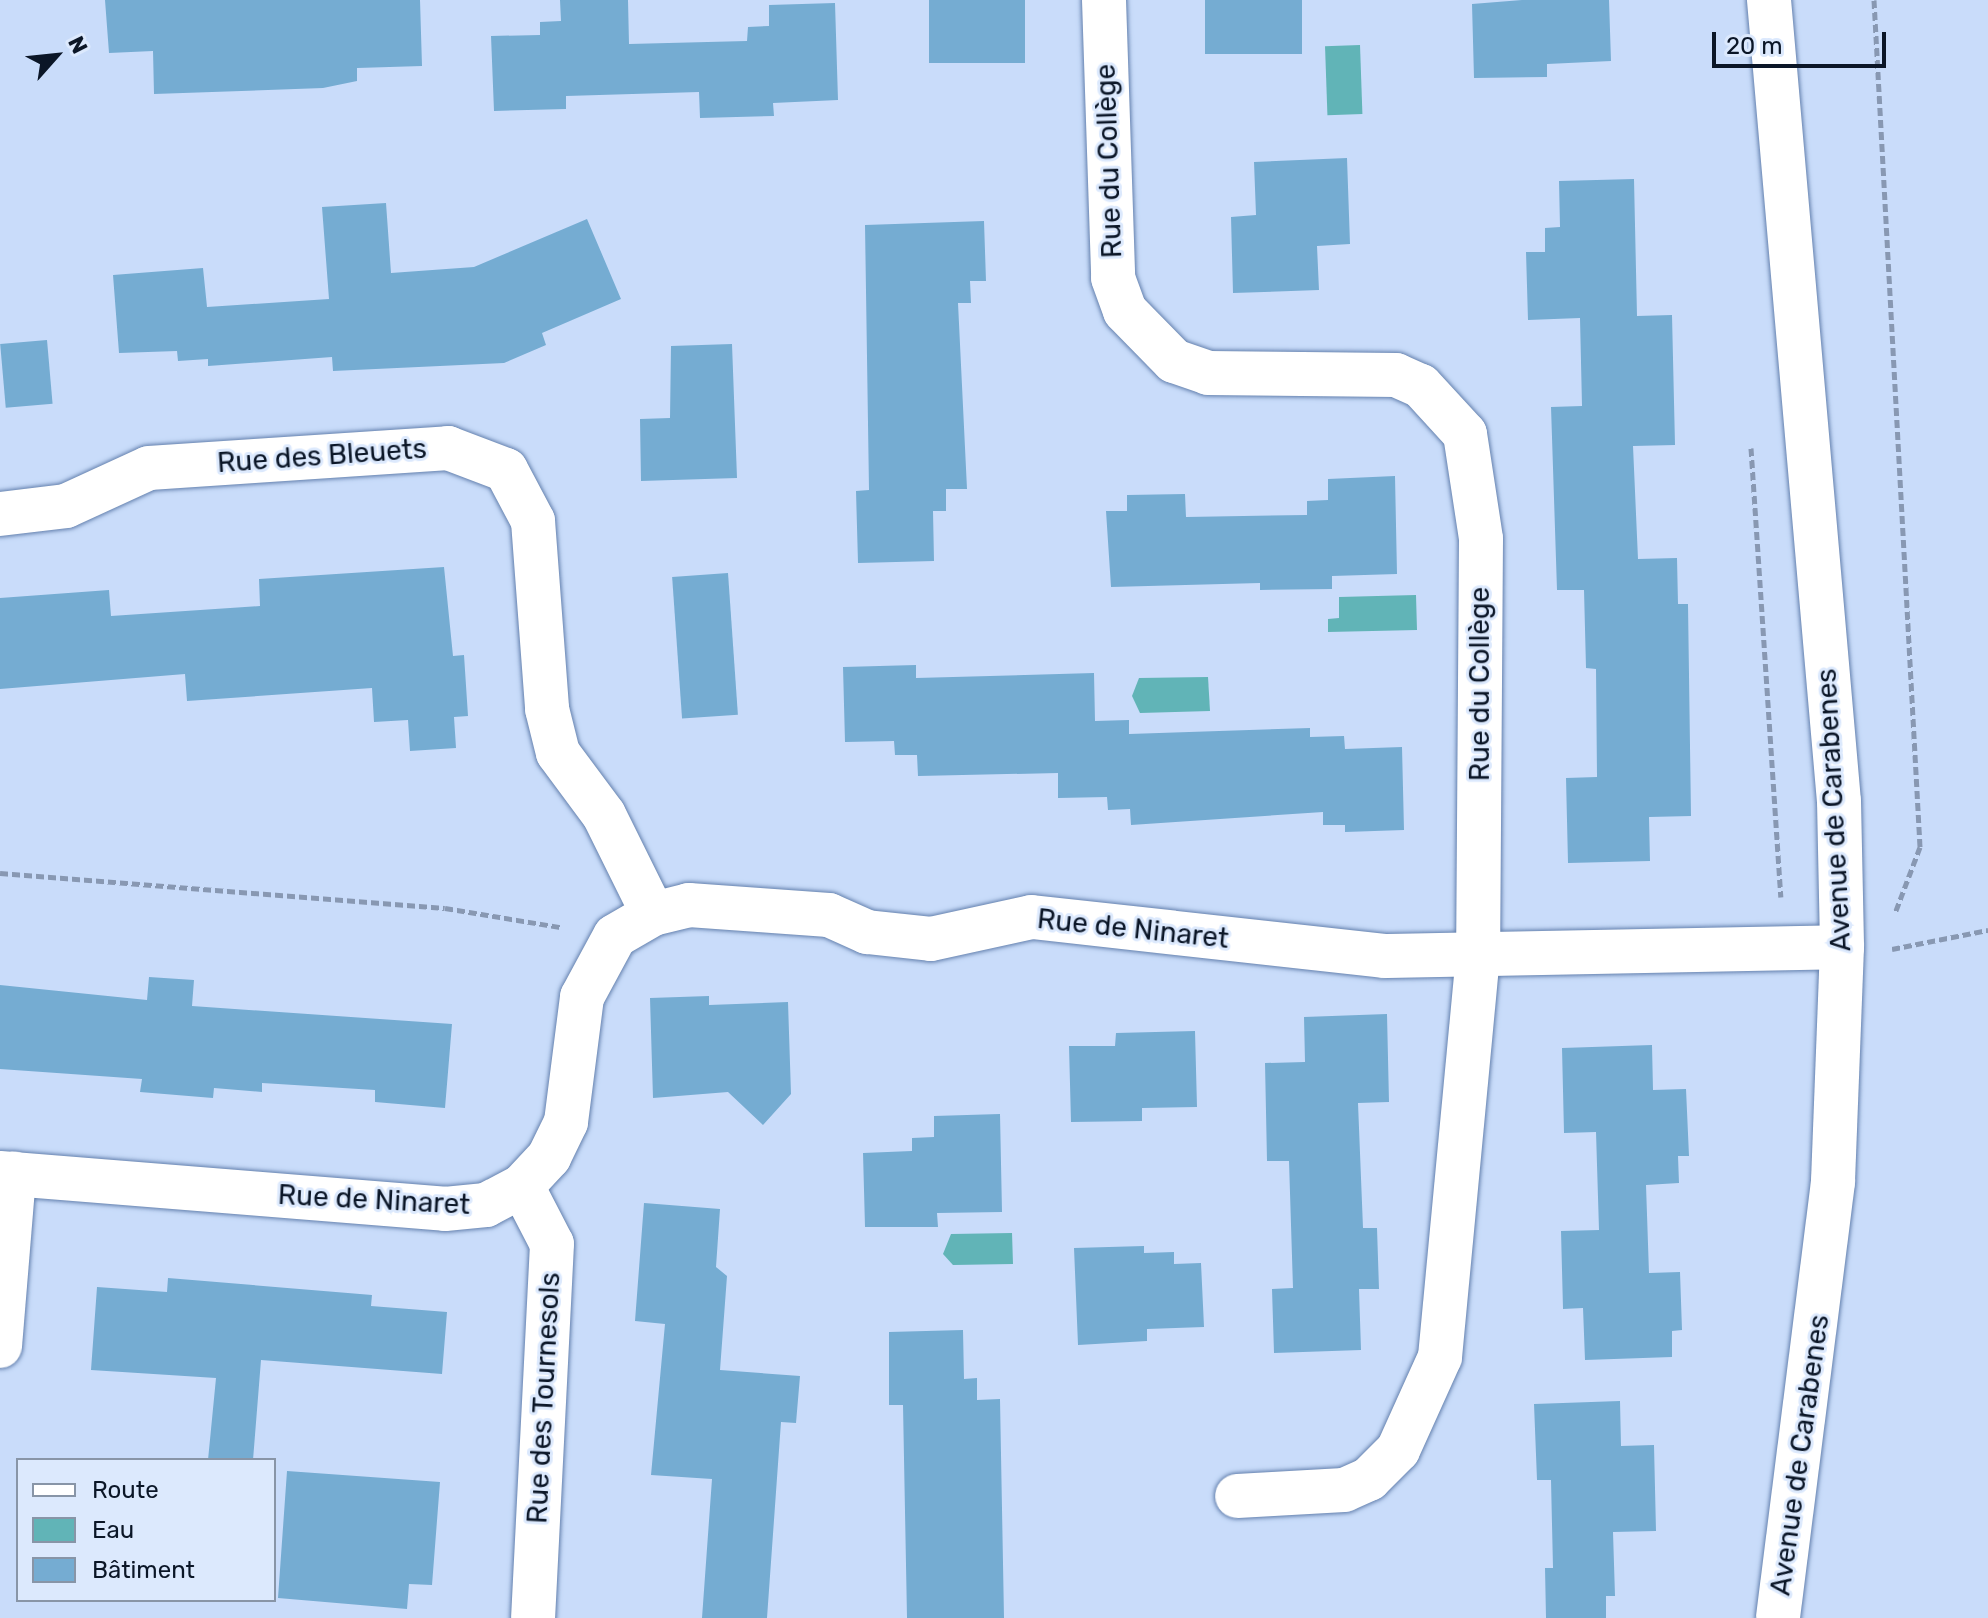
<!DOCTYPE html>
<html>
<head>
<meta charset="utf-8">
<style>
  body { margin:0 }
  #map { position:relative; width:1988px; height:1618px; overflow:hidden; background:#c9dcfa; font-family:Rubik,sans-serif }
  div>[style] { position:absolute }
  .water>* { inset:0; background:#61b4b7; transform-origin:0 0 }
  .building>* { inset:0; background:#75acd2; transform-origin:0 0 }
  .path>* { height:5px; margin-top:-2.5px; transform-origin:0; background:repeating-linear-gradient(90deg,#8898b2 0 8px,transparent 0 12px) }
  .roads { filter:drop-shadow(0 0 2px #6481ae) drop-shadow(0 0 2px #6481ae) }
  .minor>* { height:44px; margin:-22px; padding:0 22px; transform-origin:22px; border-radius:22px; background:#fff }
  span { translate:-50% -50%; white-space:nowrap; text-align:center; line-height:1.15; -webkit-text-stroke:6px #dce9fd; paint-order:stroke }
  .street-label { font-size:28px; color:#0b1627 }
  .legend { position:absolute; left:16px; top:1458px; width:260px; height:144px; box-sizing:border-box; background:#dce9fd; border:2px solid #8895a7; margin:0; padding:10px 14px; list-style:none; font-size:24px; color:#0b1627 }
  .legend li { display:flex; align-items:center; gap:16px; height:40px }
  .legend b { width:40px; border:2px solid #8895a7 }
  .north { position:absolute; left:16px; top:16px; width:80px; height:80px; -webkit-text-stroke:6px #dce9fd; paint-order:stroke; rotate:63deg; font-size:22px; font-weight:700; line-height:32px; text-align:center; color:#0b1627 }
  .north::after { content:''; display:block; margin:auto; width:28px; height:36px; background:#0b1627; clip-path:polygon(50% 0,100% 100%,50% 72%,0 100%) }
  .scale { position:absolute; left:1712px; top:32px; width:174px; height:36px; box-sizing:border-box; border:4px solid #0b1627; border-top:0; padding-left:10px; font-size:24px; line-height:28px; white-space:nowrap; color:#0b1627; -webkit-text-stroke:6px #dce9fd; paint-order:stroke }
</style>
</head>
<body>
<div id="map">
  <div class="water">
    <div style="left:1360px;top:45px;width:69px;height:35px;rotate:88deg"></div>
    <div style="clip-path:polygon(1416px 595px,1417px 630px,1328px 632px,1328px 619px,1339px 618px,1339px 597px)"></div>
    <div style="clip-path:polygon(1208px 677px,1210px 711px,1140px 713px,1132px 696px,1139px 678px)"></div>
    <div style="clip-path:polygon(1012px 1233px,1013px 1264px,953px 1265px,943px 1254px,951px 1234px)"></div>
  </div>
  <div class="building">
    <div style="clip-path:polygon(105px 0,420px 0,422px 66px,357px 68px,357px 81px,323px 88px,154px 94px,153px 51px,109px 53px)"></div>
    <div style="clip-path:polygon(560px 0,628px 0,629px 44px,747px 41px,748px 27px,769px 26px,769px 5px,835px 3px,838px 100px,773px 103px,774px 116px,700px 118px,699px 92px,566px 96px,566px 109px,494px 111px,491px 36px,540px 35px,540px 22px,561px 21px)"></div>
    <div style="left:929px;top:0;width:96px;height:63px"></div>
    <div style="left:1205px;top:0;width:97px;height:54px"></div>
    <div style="clip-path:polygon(1522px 0,1609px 0,1611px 61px,1547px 64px,1547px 77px,1474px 78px,1472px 4px)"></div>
    <div style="clip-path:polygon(1347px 158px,1350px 244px,1317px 246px,1319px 290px,1233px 293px,1231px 217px,1256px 215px,1254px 162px)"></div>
    <div style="clip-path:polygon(1634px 179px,1637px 316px,1672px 315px,1675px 445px,1633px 446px,1638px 559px,1677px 558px,1678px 604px,1688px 604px,1691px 816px,1649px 817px,1650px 861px,1568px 863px,1566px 778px,1597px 777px,1596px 669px,1586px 668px,1584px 590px,1557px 590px,1551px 407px,1582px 406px,1580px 318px,1528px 320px,1526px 252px,1545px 252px,1545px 228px,1560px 227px,1559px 181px)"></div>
    <div style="clip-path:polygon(386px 203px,391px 273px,474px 267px,587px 219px,621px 299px,542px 333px,546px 345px,504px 363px,333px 371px,332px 357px,208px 366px,208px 359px,178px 361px,177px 351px,119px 353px,113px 275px,203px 268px,207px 307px,329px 299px,322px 207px)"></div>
    <div style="clip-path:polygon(984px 221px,986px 281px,970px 281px,971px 303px,958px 303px,967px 489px,946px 489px,946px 511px,933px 511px,934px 561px,858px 563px,856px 491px,869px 490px,865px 225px)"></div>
    <div style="left:47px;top:340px;width:64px;height:47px;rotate:85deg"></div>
    <div style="clip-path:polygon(732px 344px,737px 478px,641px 481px,640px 419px,670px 418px,671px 346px)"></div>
    <div style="clip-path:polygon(1395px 476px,1397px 574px,1332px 576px,1332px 589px,1260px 590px,1260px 583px,1111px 587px,1106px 511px,1127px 511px,1127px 495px,1185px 494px,1186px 517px,1307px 515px,1307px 501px,1328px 500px,1328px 479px)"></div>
    <div style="clip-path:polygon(444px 567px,453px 656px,464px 655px,468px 716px,454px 717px,456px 748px,410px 751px,408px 720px,374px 722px,372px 688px,187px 701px,185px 674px,0 689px,0 598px,109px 590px,111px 616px,230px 608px,260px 606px,259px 579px)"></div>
    <div style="left:728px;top:573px;width:142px;height:56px;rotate:86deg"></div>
    <div style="clip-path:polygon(916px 665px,916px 678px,1094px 673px,1095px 721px,1129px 720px,1129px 734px,1310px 728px,1310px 737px,1344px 736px,1345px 749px,1402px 747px,1404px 830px,1345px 832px,1345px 825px,1323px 825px,1323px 812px,1131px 825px,1130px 809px,1108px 810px,1107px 797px,1058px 798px,1058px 773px,918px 776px,917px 755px,895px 755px,894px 741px,845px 742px,843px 667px)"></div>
    <div style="clip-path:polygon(149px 977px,194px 980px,192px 1006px,452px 1024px,445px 1108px,375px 1102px,375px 1090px,262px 1083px,262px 1092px,214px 1088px,213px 1098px,140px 1092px,142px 1079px,0 1069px,0 985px,147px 1000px)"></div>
    <div style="clip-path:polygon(709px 996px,709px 1005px,788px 1002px,791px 1094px,763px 1125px,728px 1092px,653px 1098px,650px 998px)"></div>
    <div style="clip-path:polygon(1387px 1014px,1389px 1102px,1358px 1103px,1363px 1228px,1377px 1228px,1379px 1289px,1359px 1289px,1361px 1350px,1274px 1353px,1272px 1289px,1293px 1288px,1289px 1161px,1267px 1161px,1265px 1063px,1305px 1062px,1304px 1017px)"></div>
    <div style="clip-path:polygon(1195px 1031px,1197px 1107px,1142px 1108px,1142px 1121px,1071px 1122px,1069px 1046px,1115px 1046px,1116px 1033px)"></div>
    <div style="clip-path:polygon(1652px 1045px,1653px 1090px,1686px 1089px,1689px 1156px,1678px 1156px,1679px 1183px,1646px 1185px,1649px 1273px,1680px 1272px,1682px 1330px,1672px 1331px,1672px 1357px,1585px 1360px,1583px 1308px,1563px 1309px,1561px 1231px,1599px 1230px,1596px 1132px,1564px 1133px,1562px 1048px)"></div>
    <div style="clip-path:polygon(1000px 1114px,1002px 1212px,937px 1213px,938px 1227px,865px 1227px,863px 1153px,912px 1151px,912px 1138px,934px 1137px,934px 1116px)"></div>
    <div style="clip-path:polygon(644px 1203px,720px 1209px,716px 1267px,727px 1276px,720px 1370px,800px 1376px,796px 1423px,781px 1422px,767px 1618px,702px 1618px,712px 1479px,651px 1475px,665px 1324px,635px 1321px)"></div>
    <div style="clip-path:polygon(1144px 1246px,1144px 1253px,1174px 1252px,1174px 1264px,1201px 1263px,1204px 1327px,1147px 1329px,1147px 1341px,1078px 1345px,1074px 1248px)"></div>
    <div style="clip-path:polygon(168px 1278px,372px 1295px,371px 1306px,447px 1312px,442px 1374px,261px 1360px,253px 1460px,208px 1460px,216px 1378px,91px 1370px,97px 1287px,167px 1292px)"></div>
    <div style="clip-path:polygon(963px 1330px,964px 1379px,977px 1378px,977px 1400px,1000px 1399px,1004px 1618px,907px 1618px,903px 1405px,889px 1405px,889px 1332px)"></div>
    <div style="clip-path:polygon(1620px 1401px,1621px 1446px,1654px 1445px,1656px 1531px,1613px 1532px,1615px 1596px,1606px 1596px,1606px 1618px,1546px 1618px,1545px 1568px,1553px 1568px,1551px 1480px,1537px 1480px,1534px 1404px)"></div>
    <div style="clip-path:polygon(287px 1471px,440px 1482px,432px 1585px,409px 1584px,407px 1609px,278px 1598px)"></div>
  </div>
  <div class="path">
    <div style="left:1874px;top:0;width:848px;rotate:86.89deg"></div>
    <div style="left:1920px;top:847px;width:71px;rotate:110.7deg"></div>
    <div style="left:1751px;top:448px;width:450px;rotate:86.2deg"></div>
    <div style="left:0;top:873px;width:446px;rotate:4.5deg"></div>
    <div style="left:445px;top:908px;width:117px;rotate:9.4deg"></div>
    <div style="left:1892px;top:949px;width:98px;rotate:-11.2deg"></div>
  </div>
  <div class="roads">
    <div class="minor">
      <div style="left:1104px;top:0;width:278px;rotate:88.1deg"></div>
      <div style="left:1113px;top:278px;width:35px;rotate:70deg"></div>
      <div style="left:1125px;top:311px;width:70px;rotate:45.6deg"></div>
      <div style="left:1174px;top:361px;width:36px;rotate:19deg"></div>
      <div style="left:1208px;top:373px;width:188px;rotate:0.6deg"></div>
      <div style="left:1396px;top:375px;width:27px;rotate:24deg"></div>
      <div style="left:1421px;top:386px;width:65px;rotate:47.5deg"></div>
      <div style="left:1465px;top:434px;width:106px;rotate:81.3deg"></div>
      <div style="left:1481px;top:539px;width:416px;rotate:90.4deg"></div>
      <div style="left:1478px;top:955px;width:404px;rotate:95.4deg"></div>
      <div style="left:1440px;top:1357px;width:102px;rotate:114.3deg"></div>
      <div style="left:1398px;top:1450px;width:41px;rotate:135deg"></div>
      <div style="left:1369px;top:1479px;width:27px;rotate:156deg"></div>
      <div style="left:1344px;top:1490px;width:107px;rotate:176.8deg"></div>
      <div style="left:1769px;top:0;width:804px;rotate:85.01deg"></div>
      <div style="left:1839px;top:801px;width:146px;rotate:88.8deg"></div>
      <div style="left:1842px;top:947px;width:235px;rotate:92.2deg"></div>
      <div style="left:1833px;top:1182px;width:439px;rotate:97.2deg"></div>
      <div style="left:0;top:514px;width:66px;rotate:-6.9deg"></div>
      <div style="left:66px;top:506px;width:91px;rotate:-24.6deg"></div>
      <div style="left:149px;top:468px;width:300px;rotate:-3.8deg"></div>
      <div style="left:448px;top:448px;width:62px;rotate:20.8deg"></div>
      <div style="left:506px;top:470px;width:58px;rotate:62.1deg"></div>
      <div style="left:533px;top:521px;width:189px;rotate:85.7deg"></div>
      <div style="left:547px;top:709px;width:45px;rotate:76deg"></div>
      <div style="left:558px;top:753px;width:77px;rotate:53.4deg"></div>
      <div style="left:604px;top:815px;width:110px;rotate:63.7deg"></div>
      <div style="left:0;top:1173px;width:446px;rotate:4.6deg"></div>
      <div style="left:445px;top:1209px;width:41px;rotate:-5.6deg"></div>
      <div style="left:486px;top:1205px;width:41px;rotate:-27.8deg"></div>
      <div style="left:522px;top:1186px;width:40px;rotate:-47deg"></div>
      <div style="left:549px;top:1157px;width:39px;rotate:-64deg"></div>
      <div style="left:566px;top:1122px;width:126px;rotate:-82.7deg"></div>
      <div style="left:582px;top:997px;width:69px;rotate:-61.6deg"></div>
      <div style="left:615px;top:936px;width:44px;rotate:-30.1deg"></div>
      <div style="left:653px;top:914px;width:37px;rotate:-14deg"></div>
      <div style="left:689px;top:905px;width:140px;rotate:4.1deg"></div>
      <div style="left:829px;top:915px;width:42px;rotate:24.1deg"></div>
      <div style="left:867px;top:932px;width:64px;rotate:6.2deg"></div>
      <div style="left:931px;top:939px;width:103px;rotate:-12.3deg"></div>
      <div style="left:1032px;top:917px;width:354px;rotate:6.3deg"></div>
      <div style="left:1384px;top:956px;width:458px;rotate:-1.1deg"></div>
      <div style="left:522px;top:1186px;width:65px;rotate:62.7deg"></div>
      <div style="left:552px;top:1244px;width:374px;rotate:92.9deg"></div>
      <div style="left:0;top:1346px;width:173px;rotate:-85.3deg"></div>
    </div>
  </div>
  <div class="street-label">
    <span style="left:1109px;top:161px;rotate:-92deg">Rue du Collège</span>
    <span style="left:322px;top:456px;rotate:-4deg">Rue des Bleuets</span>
    <span style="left:1480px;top:684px;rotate:-90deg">Rue du Collège</span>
    <span style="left:1834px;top:810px;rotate:-93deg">Avenue de Carabenes</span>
    <span style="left:1133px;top:929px;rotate:6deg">Rue de Ninaret</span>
    <span style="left:374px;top:1200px;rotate:3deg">Rue de Ninaret</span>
    <span style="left:544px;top:1398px;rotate:-87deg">Rue des Tournesols</span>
    <span style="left:1800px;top:1455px;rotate:-82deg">Avenue de Carabenes</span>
  </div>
  <ul class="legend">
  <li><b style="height:10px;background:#fff"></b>Route</li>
  <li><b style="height:22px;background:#61b4b7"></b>Eau</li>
  <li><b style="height:22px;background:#75acd2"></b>Bâtiment</li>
  </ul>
  <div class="north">N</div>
  <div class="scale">20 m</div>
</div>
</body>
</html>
